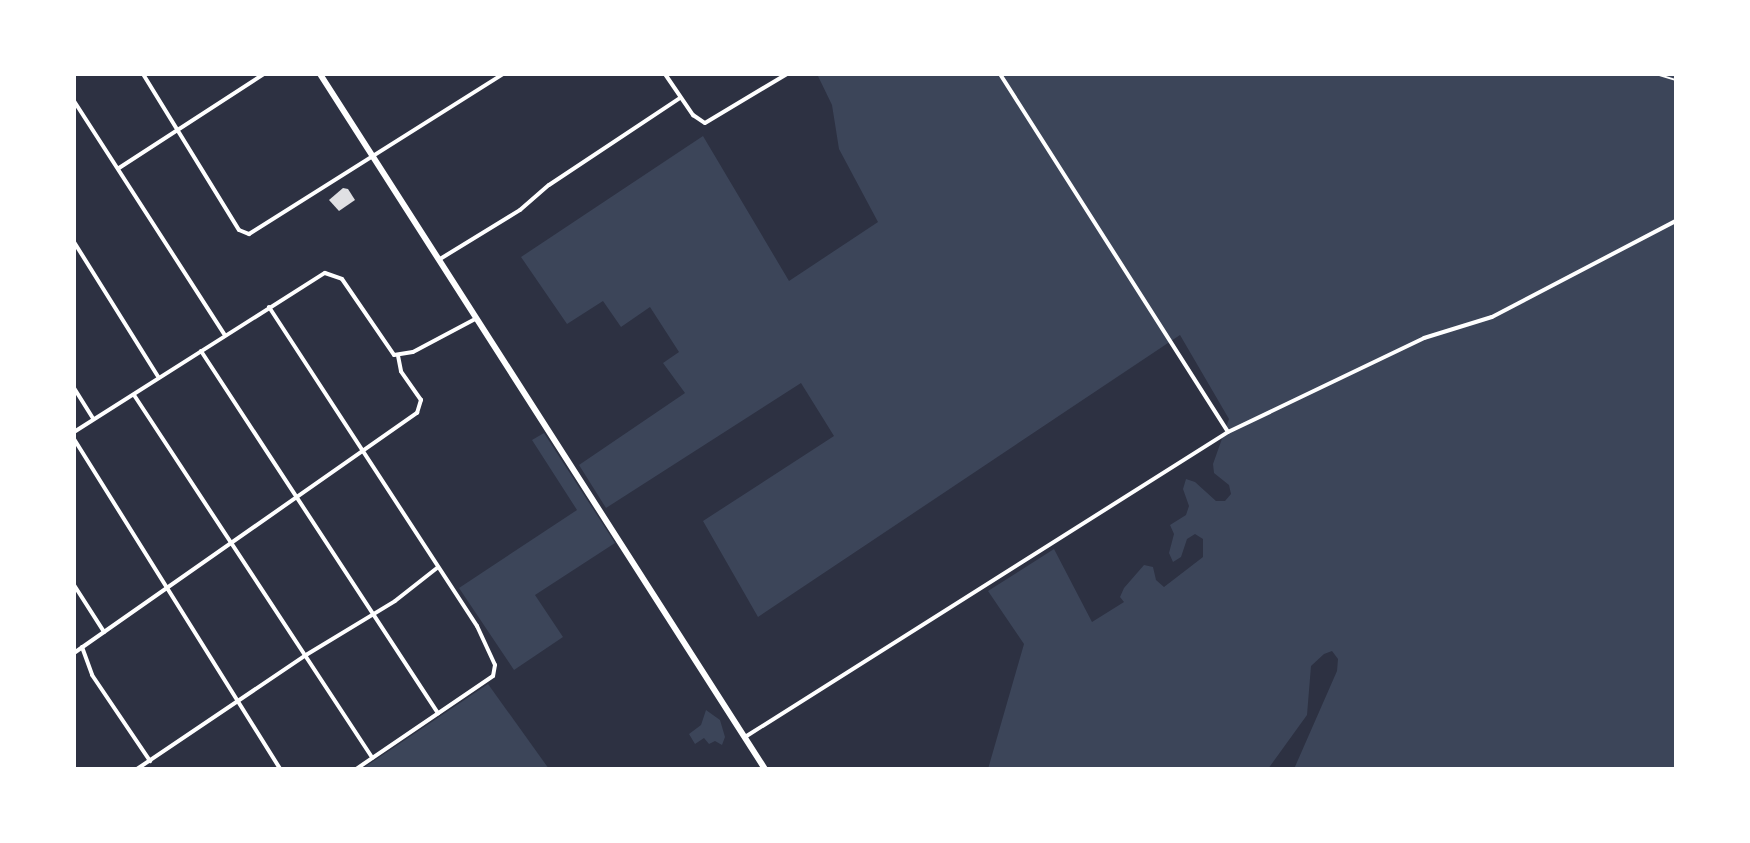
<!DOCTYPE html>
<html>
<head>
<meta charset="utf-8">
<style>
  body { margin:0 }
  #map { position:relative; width:1750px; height:843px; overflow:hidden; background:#2d3142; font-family:Georgia,serif }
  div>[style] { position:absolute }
  .green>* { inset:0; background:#3c4559 }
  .building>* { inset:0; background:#e0e0e3 }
  .service>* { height:2px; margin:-1px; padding:0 1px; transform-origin:1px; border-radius:1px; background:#fff }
  .minor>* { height:4px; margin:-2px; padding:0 2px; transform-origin:2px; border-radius:2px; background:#fff }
  .trunk>* { height:6px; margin:-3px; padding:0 3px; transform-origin:3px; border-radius:3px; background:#fff }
  span { translate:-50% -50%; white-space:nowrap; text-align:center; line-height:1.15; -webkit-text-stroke:6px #fff; paint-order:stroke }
  .frame { position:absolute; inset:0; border:76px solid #fff; pointer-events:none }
</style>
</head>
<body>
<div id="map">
  <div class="green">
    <div style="clip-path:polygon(817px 74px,1676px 74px,1676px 769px,1294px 769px,1337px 671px,1338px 659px,1332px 651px,1324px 654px,1311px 666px,1307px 715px,1268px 769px,988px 769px,1024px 644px,988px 591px,1054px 549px,1092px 622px,1124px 602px,1120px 597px,1124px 588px,1144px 565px,1153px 567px,1156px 580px,1164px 587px,1203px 557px,1203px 539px,1195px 534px,1187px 539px,1181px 557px,1173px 562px,1169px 553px,1174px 534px,1170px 525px,1186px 515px,1189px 506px,1183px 489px,1186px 479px,1195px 482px,1216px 501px,1225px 501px,1231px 494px,1229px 485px,1214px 473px,1213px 464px,1229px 419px,1180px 335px,758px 617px,703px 521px,834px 436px,801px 383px,606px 508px,579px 465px,685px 393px,663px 363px,679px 352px,650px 307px,621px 327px,603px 301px,567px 324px,521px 257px,703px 136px,789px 281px,878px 222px,839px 149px,832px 105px)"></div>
    <div style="clip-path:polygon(544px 433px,615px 543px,535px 595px,563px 637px,514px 670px,459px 588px,577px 510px,532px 440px)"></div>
    <div style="clip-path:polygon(488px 684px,549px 769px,362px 769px)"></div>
    <div style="clip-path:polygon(706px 710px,720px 720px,725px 737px,722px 745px,715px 741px,709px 744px,704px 738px,695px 744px,689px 734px,701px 725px)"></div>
  </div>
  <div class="building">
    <div style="clip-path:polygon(343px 188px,348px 189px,355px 200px,339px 211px,329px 200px)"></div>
  </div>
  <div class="service">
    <div style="left:1656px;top:74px;width:21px;rotate:17deg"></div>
  </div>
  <div class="minor">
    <div style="left:143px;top:74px;width:183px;rotate:58.4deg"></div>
    <div style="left:239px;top:230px;width:11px;rotate:22deg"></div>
    <div style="left:249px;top:234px;width:300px;rotate:-32.2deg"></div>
    <div style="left:665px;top:74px;width:50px;rotate:55.7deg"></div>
    <div style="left:693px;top:115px;width:14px;rotate:34deg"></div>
    <div style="left:705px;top:123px;width:96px;rotate:-30.9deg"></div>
    <div style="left:1000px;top:74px;width:424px;rotate:57.5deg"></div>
    <div style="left:74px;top:101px;width:277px;rotate:57.2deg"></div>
    <div style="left:119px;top:168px;width:173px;rotate:-33deg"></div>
    <div style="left:74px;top:242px;width:160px;rotate:58deg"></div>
    <div style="left:440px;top:259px;width:94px;rotate:-31.5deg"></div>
    <div style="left:520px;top:210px;width:38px;rotate:-41deg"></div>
    <div style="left:549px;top:185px;width:157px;rotate:-33.6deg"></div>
    <div style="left:269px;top:307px;width:381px;rotate:56.9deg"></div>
    <div style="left:477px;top:626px;width:43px;rotate:65.2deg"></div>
    <div style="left:495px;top:665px;width:11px;rotate:100deg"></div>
    <div style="left:493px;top:676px;width:166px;rotate:145.8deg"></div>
    <div style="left:201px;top:351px;width:433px;rotate:56.8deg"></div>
    <div style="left:74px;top:388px;width:36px;rotate:58deg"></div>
    <div style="left:134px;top:395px;width:434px;rotate:56.7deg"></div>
    <div style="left:74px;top:432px;width:297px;rotate:-32.4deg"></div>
    <div style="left:325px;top:273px;width:18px;rotate:19deg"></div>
    <div style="left:342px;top:279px;width:92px;rotate:55.6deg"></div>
    <div style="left:394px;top:355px;width:19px;rotate:-9deg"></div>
    <div style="left:413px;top:352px;width:72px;rotate:-28deg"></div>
    <div style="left:74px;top:439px;width:389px;rotate:58deg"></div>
    <div style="left:74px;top:585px;width:56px;rotate:57.4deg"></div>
    <div style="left:82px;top:647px;width:30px;rotate:70deg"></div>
    <div style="left:92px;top:675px;width:104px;rotate:56deg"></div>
    <div style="left:74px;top:653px;width:419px;rotate:-35deg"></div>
    <div style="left:417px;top:413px;width:14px;rotate:-73deg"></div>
    <div style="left:421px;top:400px;width:35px;rotate:-125deg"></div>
    <div style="left:401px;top:371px;width:15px;rotate:-101deg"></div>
    <div style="left:745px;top:737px;width:571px;rotate:-32.27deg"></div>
    <div style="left:1228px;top:432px;width:217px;rotate:-25.6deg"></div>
    <div style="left:1424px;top:338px;width:71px;rotate:-17.2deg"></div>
    <div style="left:1492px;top:317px;width:208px;rotate:-27.6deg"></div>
    <div style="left:137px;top:769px;width:204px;rotate:-34deg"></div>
    <div style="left:306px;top:655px;width:104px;rotate:-31.2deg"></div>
    <div style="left:395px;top:601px;width:53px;rotate:-38.2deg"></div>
  </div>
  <div class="trunk">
    <div style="left:320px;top:74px;width:825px;rotate:57.37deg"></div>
  </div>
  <div class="frame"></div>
</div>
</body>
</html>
